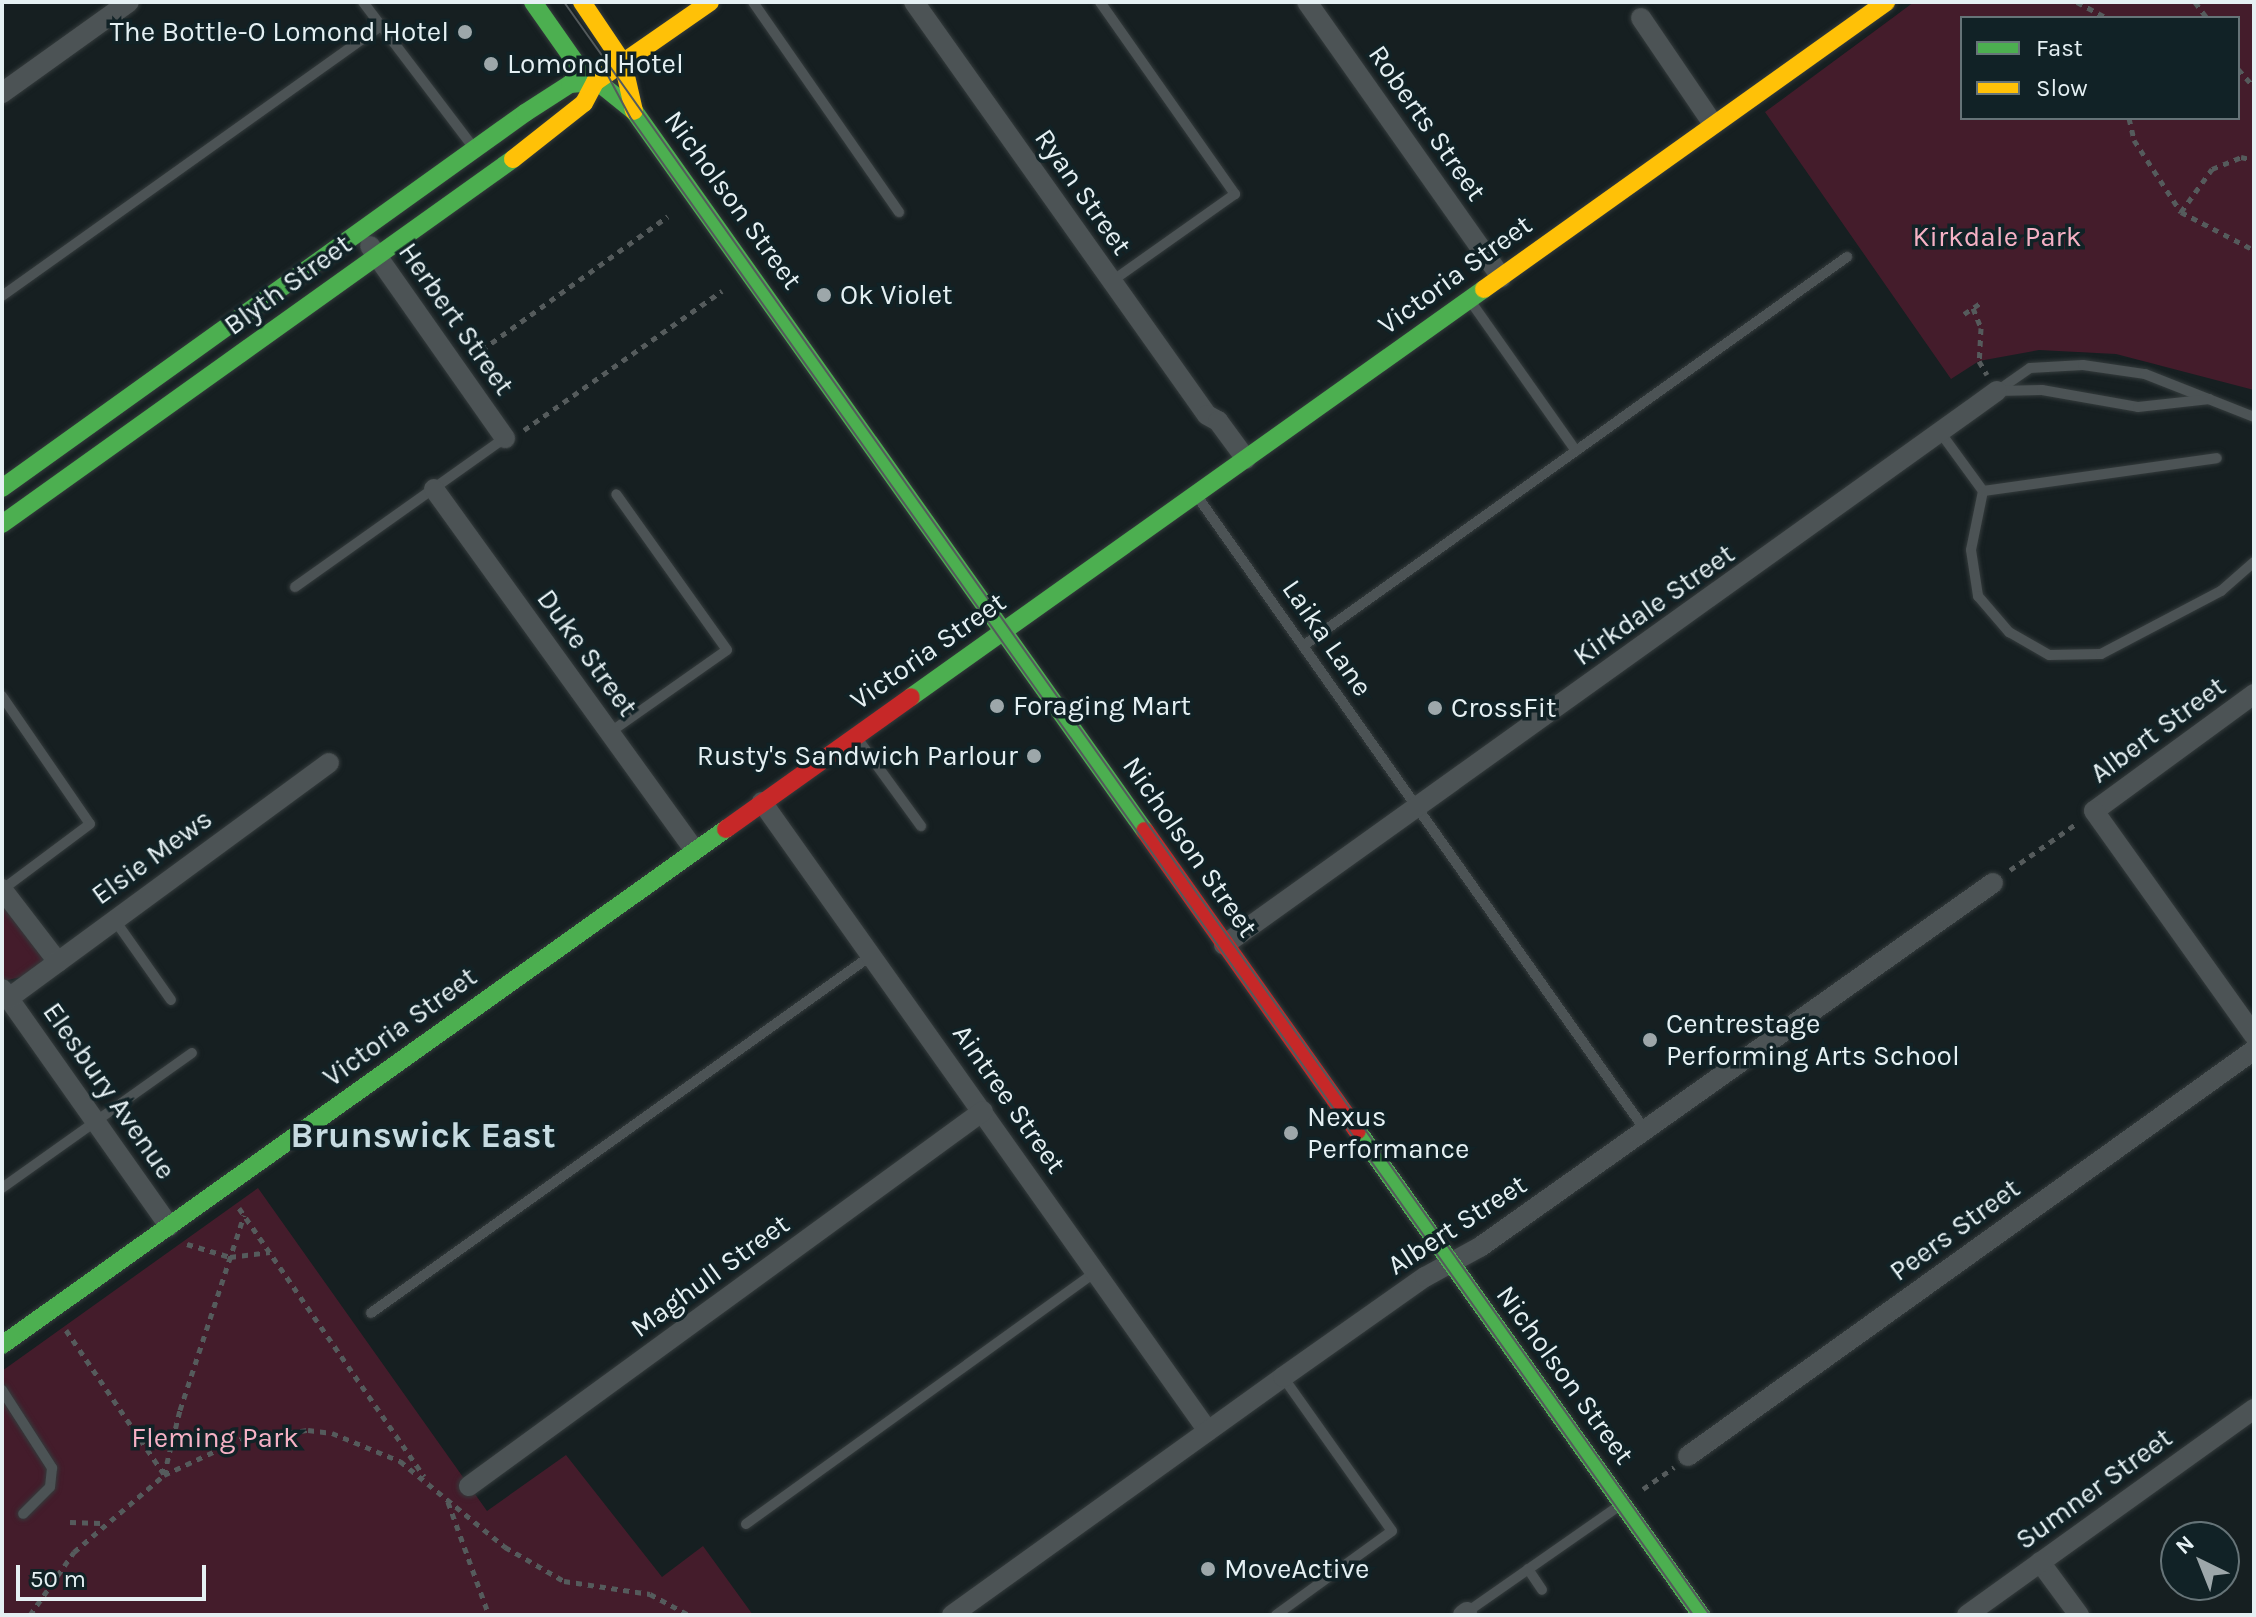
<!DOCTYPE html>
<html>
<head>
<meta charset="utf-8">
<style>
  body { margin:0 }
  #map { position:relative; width:2256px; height:1617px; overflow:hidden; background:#161f21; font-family:Karla,sans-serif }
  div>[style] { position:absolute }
  .green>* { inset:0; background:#441c2b }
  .path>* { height:5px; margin-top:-2.5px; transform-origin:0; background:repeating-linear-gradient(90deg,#555b5c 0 6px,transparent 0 12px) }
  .roads { filter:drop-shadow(0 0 2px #343b3c) drop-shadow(0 0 2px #343b3c) }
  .lane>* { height:10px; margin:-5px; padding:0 5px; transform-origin:5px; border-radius:5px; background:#4c5355 }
  .street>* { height:20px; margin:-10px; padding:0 10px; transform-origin:10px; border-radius:10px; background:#4c5355 }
  .fast>* { height:18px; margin:-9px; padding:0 9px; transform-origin:9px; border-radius:9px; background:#4caf50 }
  .slow>* { height:18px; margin:-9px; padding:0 9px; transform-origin:9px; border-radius:9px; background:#ffc107 }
  .jam>* { height:18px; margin:-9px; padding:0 9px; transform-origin:9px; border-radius:9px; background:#c62828 }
  .tram>* { height:2px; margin:-1px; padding:0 1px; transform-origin:1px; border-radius:1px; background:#545a5c }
  .dots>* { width:22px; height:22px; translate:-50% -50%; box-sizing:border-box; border:4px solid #112226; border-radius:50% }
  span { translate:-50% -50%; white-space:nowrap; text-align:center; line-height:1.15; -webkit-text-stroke:7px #112226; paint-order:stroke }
  .poi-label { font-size:28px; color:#e5f0f3 }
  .right { translate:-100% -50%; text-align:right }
  .left { translate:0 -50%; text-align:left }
  .street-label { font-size:28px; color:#e5f0f3 }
  .park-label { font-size:28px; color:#f6b1c5 }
  .district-label { font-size:36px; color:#c6dbe1; font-weight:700 }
  .frame { position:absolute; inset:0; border:4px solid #e5f0f3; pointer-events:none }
  .legend { position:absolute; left:1960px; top:16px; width:280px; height:104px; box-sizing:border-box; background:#112226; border:2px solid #667478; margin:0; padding:10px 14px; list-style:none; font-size:24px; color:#e5f0f3 }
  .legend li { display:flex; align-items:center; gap:16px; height:40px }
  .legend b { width:40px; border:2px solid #667478 }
  .north { position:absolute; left:2160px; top:1521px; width:80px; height:80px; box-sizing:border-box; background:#112226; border:2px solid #667478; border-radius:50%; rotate:317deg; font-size:22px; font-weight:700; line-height:32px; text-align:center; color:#e5f0f3 }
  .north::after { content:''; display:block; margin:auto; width:28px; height:36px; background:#9da7aa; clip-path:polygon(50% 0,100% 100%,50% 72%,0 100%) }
  .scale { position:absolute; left:16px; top:1565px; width:190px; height:36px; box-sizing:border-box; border:4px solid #e5f0f3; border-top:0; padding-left:10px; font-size:24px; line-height:28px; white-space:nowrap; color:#e5f0f3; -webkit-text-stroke:6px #112226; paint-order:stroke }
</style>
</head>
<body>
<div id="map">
  <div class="green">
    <div style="clip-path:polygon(evenodd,1914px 2px,2254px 2px,2254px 390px,2116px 354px,2039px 350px,1979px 361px,1951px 379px,1765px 112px,1914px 2px,2238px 18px,2238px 118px,1962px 118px,1962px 18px,2238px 18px)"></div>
    <div style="clip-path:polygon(2px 903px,42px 950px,43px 961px,25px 976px,4px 981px)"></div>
    <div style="clip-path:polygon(258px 1188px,487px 1511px,566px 1455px,662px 1577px,703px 1546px,753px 1615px,2px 1615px,2px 1371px)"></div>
  </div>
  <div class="path">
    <div style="left:2077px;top:2px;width:34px;rotate:28deg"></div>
    <div style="left:2195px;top:2px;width:20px;rotate:53deg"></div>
    <div style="left:2238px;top:69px;width:24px;rotate:48deg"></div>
    <div style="left:2129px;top:118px;width:23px;rotate:77deg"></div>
    <div style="left:2134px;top:140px;width:86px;rotate:56.9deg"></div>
    <div style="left:2181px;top:212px;width:82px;rotate:27.5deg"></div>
    <div style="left:2181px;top:212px;width:53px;rotate:-54.2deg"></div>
    <div style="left:2212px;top:169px;width:31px;rotate:-22deg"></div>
    <div style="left:2241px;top:157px;width:13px;rotate:13deg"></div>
    <div style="left:1973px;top:308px;width:22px;rotate:68deg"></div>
    <div style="left:1981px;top:328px;width:33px;rotate:93deg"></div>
    <div style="left:1979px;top:361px;width:16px;rotate:60deg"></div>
    <div style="left:1964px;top:314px;width:22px;rotate:-34deg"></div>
    <div style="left:472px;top:357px;width:241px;rotate:-35.7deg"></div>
    <div style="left:524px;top:430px;width:242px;rotate:-35.1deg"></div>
    <div style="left:2010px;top:870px;width:82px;rotate:-35deg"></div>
    <div style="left:239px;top:1208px;width:326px;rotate:55.4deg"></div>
    <div style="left:187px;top:1244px;width:45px;rotate:16.8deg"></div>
    <div style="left:230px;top:1257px;width:40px;rotate:-7.1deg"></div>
    <div style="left:66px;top:1330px;width:174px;rotate:55.8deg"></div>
    <div style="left:164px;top:1475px;width:67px;rotate:-76.2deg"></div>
    <div style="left:180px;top:1410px;width:205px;rotate:-71.8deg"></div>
    <div style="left:1643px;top:1489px;width:38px;rotate:-35deg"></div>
    <div style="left:448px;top:1502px;width:120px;rotate:70.1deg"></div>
    <div style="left:70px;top:1522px;width:31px;rotate:2deg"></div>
    <div style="left:30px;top:1615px;width:77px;rotate:-55.1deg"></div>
    <div style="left:74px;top:1552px;width:118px;rotate:-40.5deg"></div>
    <div style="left:164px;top:1475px;width:85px;rotate:-25.1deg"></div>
    <div style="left:241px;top:1439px;width:68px;rotate:-7.7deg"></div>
    <div style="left:308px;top:1430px;width:24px;rotate:7deg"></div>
    <div style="left:332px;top:1433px;width:74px;rotate:22.4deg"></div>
    <div style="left:400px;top:1461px;width:136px;rotate:39.3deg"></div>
    <div style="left:505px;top:1547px;width:68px;rotate:30deg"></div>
    <div style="left:564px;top:1581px;width:87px;rotate:8.6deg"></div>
    <div style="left:650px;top:1594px;width:44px;rotate:28.3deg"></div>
  </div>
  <div class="roads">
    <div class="lane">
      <div style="left:363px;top:2px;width:183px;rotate:52.8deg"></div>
      <div style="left:753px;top:2px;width:256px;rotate:55.2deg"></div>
      <div style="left:1100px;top:2px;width:235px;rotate:54.9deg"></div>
      <div style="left:1235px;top:194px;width:151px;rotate:144.7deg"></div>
      <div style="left:2px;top:296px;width:467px;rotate:-35.5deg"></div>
      <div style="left:1471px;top:302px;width:182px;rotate:54.8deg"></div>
      <div style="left:1997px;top:391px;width:40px;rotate:-34.9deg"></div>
      <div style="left:2030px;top:368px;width:53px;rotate:-3.2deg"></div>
      <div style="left:2083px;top:365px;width:63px;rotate:8.3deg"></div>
      <div style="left:2145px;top:374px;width:117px;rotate:21.5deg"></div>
      <div style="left:1997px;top:391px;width:45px;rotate:-1.3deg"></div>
      <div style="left:2042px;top:390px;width:97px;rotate:10deg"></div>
      <div style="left:2138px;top:407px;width:72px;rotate:-6.3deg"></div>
      <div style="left:1940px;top:432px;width:73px;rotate:53.9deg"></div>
      <div style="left:1983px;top:491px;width:60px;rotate:101.5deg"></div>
      <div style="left:1971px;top:550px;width:47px;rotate:81.3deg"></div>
      <div style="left:1978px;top:596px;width:48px;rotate:49.3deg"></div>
      <div style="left:2009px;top:632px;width:46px;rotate:29.9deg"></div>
      <div style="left:2049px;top:655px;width:52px;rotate:-1.1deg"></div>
      <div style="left:2101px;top:654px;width:136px;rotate:-27.7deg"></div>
      <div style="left:2221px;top:591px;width:44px;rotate:-41.3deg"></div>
      <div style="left:1983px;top:491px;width:236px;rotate:-8deg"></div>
      <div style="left:1197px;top:496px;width:776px;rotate:54.75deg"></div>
      <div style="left:295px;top:587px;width:257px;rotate:-35.4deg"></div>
      <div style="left:1303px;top:646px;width:669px;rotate:-35.57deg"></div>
      <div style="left:2px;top:696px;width:155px;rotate:55.5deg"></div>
      <div style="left:90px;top:824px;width:109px;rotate:143.2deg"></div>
      <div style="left:609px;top:733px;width:144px;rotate:-35.1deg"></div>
      <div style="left:727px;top:650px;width:191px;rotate:-125.4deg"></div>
      <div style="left:857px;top:738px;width:109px;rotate:54deg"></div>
      <div style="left:114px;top:919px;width:99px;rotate:54.9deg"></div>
      <div style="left:2px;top:1188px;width:233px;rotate:-35.4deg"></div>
      <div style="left:371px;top:1313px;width:616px;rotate:-35.55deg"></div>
      <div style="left:2px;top:1390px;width:93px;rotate:57.3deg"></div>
      <div style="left:52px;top:1468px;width:19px;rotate:96deg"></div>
      <div style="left:50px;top:1487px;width:38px;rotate:135deg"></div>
      <div style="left:746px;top:1524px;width:433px;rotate:-35.8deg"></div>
      <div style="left:1528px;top:1569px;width:25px;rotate:56deg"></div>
      <div style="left:1467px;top:1612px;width:185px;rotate:-34.9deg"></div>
      <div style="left:1276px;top:1615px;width:143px;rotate:-35.9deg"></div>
      <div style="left:1392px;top:1531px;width:189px;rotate:-125.3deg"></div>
    </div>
    <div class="street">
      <div style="left:914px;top:2px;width:506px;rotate:54.65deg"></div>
      <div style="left:1207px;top:415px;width:13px;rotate:29deg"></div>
      <div style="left:1218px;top:421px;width:47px;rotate:53.6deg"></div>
      <div style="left:1307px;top:2px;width:337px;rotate:54.8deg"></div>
      <div style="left:1641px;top:18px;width:128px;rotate:55.8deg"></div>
      <div style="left:2px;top:93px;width:156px;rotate:-35.6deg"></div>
      <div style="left:370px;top:246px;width:235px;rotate:54.9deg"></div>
      <div style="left:434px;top:489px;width:445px;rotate:54.2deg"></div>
      <div style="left:2254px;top:694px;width:198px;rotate:143.8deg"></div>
      <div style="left:2094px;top:811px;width:275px;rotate:54.5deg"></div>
      <div style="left:762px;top:802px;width:771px;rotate:54.66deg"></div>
      <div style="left:2px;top:889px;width:92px;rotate:52.5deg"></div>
      <div style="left:1224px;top:945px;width:951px;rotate:-35.63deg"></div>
      <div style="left:2px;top:989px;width:290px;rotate:54.8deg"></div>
      <div style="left:9px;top:998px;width:397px;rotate:-36.3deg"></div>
      <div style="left:1688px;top:1456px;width:697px;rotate:-35.65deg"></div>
      <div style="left:469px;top:1486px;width:636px;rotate:-36.11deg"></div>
      <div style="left:2040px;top:1562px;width:66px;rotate:53.7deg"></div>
      <div style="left:952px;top:1615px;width:408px;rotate:-35.7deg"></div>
      <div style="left:1283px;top:1377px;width:174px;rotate:-35.2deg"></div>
      <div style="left:1425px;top:1277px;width:63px;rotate:-28.6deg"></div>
      <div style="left:1480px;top:1247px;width:629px;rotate:-35.36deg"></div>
      <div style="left:1463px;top:1615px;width:5px;rotate:-37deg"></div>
      <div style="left:1967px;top:1615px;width:353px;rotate:-35.7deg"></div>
    </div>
    <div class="fast">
      <div style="left:533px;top:2px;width:78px;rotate:54.9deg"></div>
      <div style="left:578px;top:66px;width:72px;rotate:38.8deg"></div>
      <div style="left:634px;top:111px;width:883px;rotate:54.64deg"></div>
      <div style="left:2px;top:488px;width:644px;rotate:-35.64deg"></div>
      <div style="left:525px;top:113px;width:54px;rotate:-32.8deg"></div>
      <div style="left:570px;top:84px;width:25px;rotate:-5deg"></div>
      <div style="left:2px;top:524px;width:628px;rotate:-35.54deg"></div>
      <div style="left:911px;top:697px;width:703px;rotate:-35.45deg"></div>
      <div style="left:1357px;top:1130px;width:595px;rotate:54.65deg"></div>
      <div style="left:2px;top:1345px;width:889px;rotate:-35.48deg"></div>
    </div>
    <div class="slow">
      <div style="left:582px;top:2px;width:73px;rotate:56.1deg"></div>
      <div style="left:623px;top:63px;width:49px;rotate:77.1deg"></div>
      <div style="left:513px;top:159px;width:90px;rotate:-38.3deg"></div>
      <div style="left:584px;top:103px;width:24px;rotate:-62deg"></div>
      <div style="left:595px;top:82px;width:140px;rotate:-34.8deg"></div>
      <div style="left:1484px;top:289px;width:494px;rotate:-35.5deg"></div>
    </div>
    <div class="jam">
      <div style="left:726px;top:829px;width:227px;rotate:-35.5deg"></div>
      <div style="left:1145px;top:831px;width:367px;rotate:54.7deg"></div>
    </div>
  </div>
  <div class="tram">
    <div style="left:564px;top:2px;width:1979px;rotate:54.61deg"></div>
    <div style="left:606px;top:72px;width:51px;rotate:61.9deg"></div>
    <div style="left:630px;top:117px;width:1837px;rotate:54.64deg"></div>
  </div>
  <div class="dots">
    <div style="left:465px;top:32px;background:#9da7aa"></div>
    <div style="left:491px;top:64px;background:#9da7aa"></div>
    <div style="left:824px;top:295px;background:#9da7aa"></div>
    <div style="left:997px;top:706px;background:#9da7aa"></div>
    <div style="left:1435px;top:708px;background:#9da7aa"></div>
    <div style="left:1034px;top:756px;background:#9da7aa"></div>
    <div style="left:1650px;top:1040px;background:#9da7aa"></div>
    <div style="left:1291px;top:1133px;background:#9da7aa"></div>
    <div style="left:1208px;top:1569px;background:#9da7aa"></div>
  </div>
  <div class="poi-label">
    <span class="right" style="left:449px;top:32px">The Bottle-O Lomond Hotel</span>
    <span class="left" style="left:507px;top:64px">Lomond Hotel</span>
    <span class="left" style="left:840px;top:295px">Ok Violet</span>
    <span class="left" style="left:1013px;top:706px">Foraging Mart</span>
    <span class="left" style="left:1451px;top:708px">CrossFit</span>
    <span class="right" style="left:1018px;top:756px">Rusty's Sandwich Parlour</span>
    <span class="left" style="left:1666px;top:1040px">Centrestage<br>Performing Arts School</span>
    <span class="left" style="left:1307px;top:1133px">Nexus<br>Performance</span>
    <span class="left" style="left:1224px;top:1569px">MoveActive</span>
  </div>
  <div class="street-label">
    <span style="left:1427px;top:123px;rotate:55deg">Roberts Street</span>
    <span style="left:1083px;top:192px;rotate:55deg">Ryan Street</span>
    <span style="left:733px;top:200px;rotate:54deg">Nicholson Street</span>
    <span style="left:1455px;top:275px;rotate:-36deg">Victoria Street</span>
    <span style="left:288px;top:285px;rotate:-36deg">Blyth Street</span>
    <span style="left:456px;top:319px;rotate:55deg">Herbert Street</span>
    <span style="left:1654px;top:605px;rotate:-35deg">Kirkdale Street</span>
    <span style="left:1327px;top:638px;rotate:55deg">Laika Lane</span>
    <span style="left:928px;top:651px;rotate:-35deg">Victoria Street</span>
    <span style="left:587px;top:653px;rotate:54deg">Duke Street</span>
    <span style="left:2158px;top:730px;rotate:-36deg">Albert Street</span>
    <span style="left:1190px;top:847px;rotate:55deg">Nicholson Street</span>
    <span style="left:152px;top:857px;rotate:-36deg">Elsie Mews</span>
    <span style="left:400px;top:1027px;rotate:-36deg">Victoria Street</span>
    <span style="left:109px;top:1091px;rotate:55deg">Elesbury Avenue</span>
    <span style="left:1009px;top:1099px;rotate:55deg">Aintree Street</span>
    <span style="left:1457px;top:1225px;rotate:-33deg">Albert Street</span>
    <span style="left:1955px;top:1230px;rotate:-36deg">Peers Street</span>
    <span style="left:710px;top:1276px;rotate:-36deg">Maghull Street</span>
    <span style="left:1565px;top:1375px;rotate:54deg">Nicholson Street</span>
    <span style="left:2094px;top:1489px;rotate:-36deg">Sumner Street</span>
  </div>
  <div class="park-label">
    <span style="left:1997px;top:237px">Kirkdale Park</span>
    <span style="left:215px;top:1438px">Fleming Park</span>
  </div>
  <div class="district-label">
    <span style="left:423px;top:1136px">Brunswick East</span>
  </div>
  <div class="frame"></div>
  <ul class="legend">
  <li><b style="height:10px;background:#4caf50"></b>Fast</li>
  <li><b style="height:10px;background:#ffc107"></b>Slow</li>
  </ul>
  <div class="north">N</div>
  <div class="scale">50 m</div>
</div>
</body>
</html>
